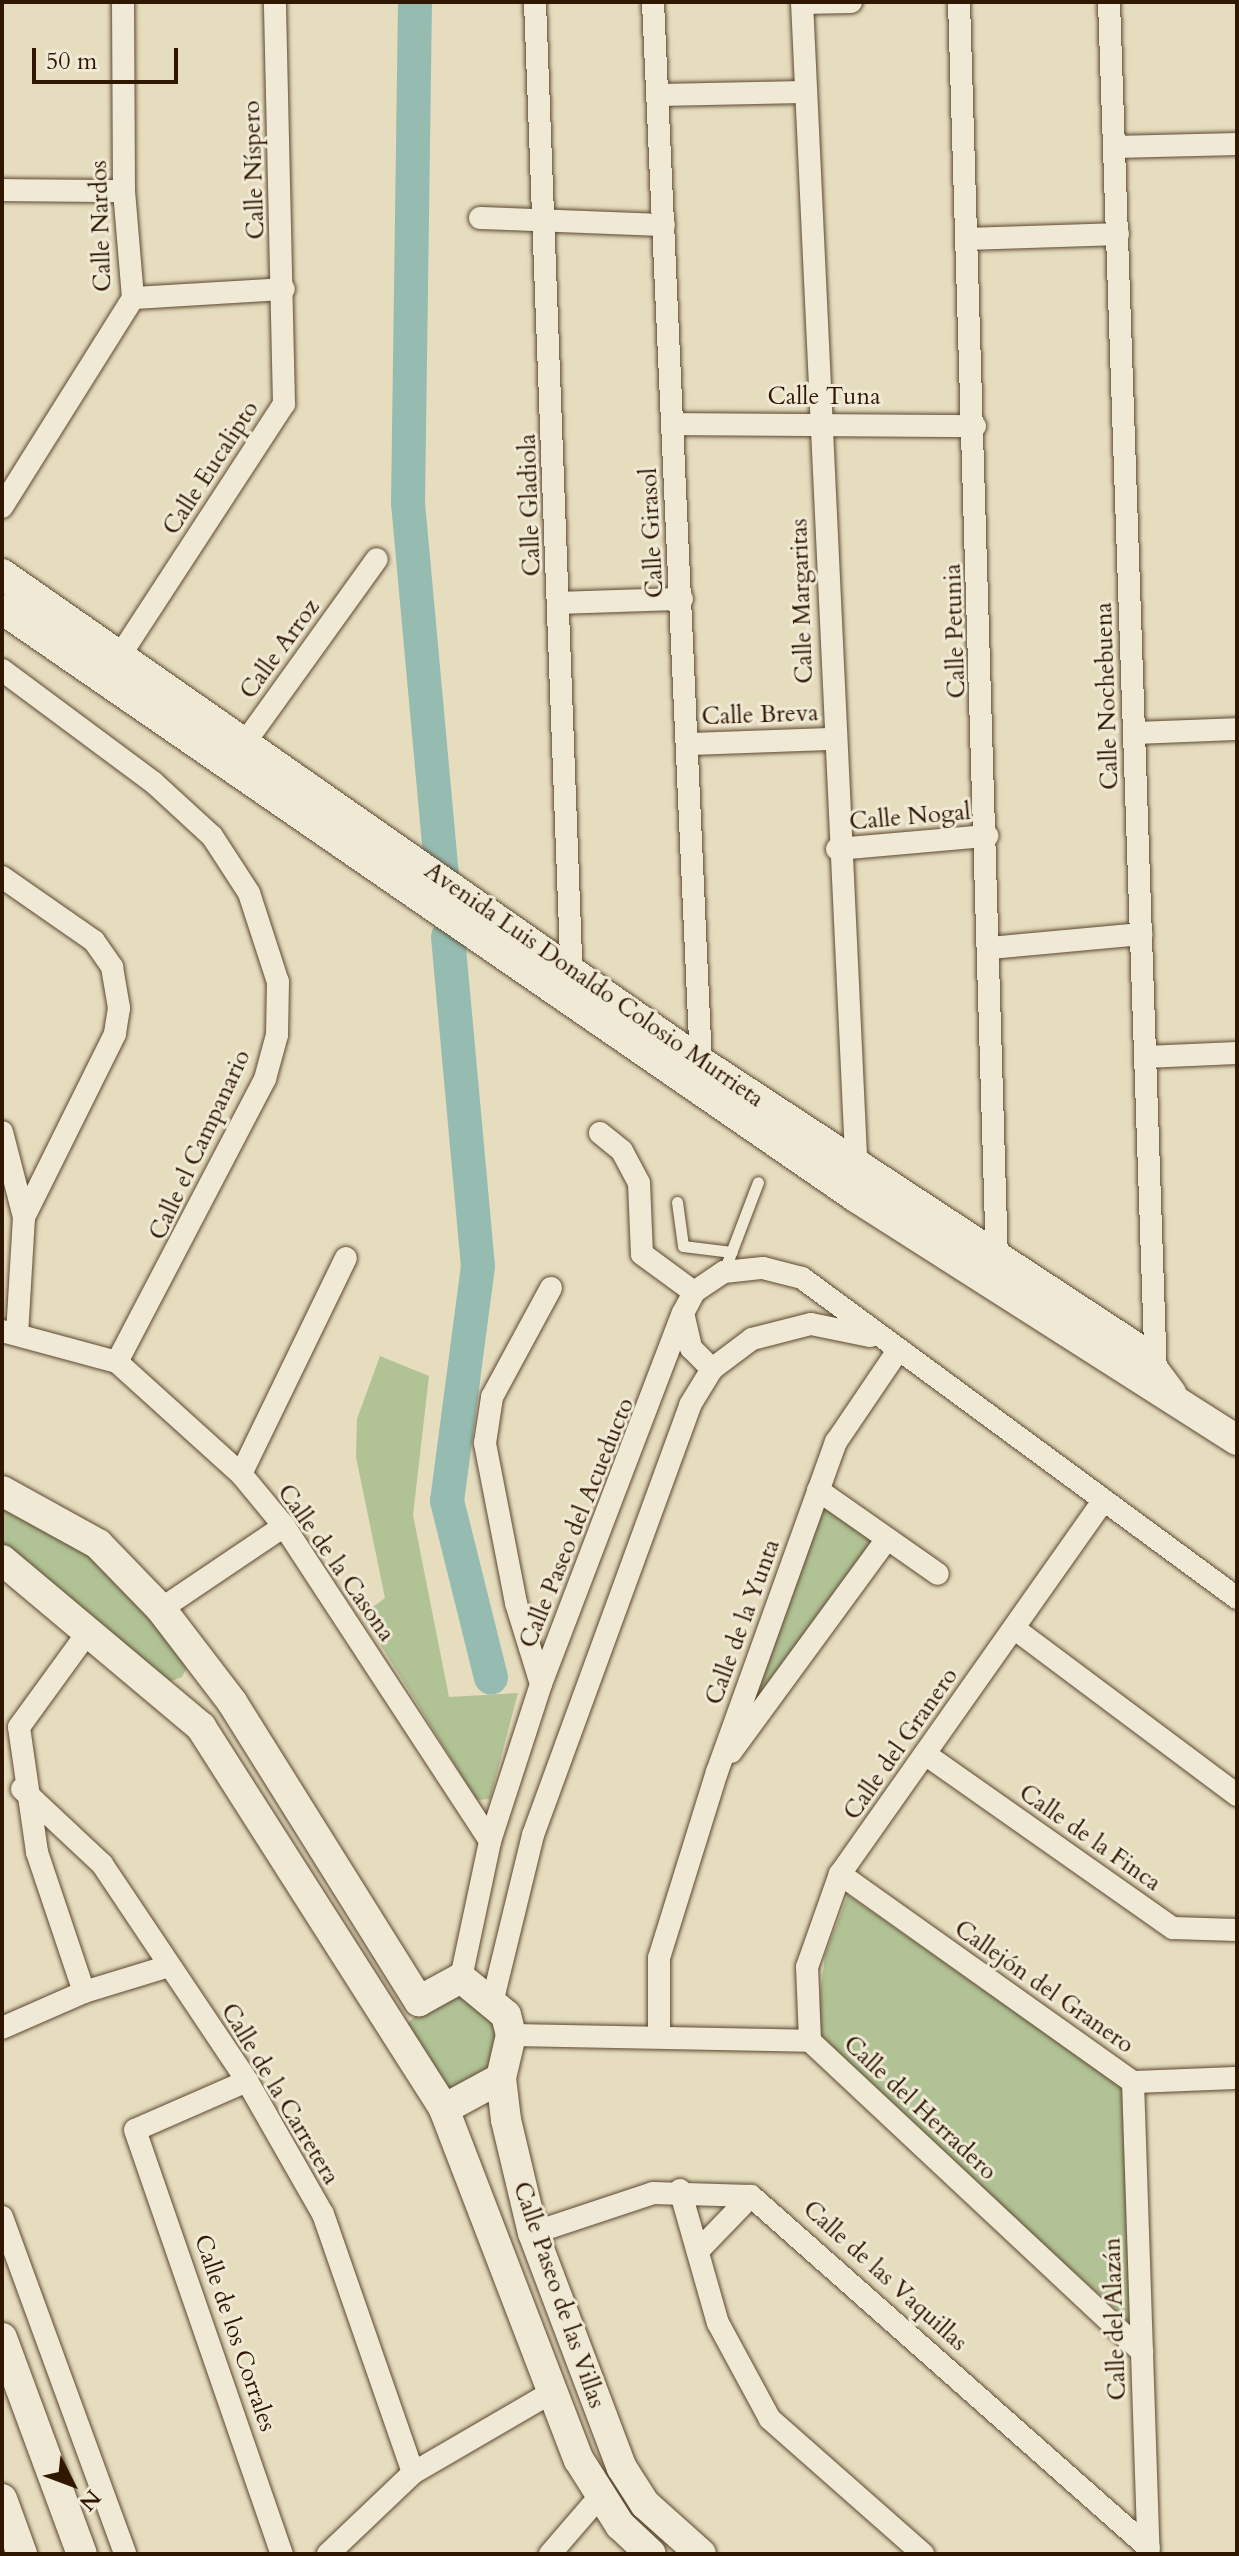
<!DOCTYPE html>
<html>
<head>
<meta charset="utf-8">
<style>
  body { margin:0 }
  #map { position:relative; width:1239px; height:2556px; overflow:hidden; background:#e6ddbf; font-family:Cardo,serif }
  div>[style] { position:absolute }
  .green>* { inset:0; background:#b1c295 }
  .river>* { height:34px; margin:-17px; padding:0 17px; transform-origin:17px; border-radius:17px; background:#96bcb2 }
  .roads { filter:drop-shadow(0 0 2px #5d4830) drop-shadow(0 0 2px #5d4830) }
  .lane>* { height:11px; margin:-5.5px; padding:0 5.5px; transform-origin:5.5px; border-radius:5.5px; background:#efe9d5 }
  .street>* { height:22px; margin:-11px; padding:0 11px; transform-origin:11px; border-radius:11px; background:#efe9d5 }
  .secondary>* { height:30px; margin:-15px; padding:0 15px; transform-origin:15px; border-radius:15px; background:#efe9d5 }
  span { translate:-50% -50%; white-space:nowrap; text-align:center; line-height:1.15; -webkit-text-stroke:6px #efe9d5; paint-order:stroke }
  .street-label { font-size:24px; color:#2f1701 }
  .frame { position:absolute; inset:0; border:4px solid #2f1701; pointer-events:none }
  .north { position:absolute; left:32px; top:2444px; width:80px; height:80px; -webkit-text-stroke:6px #efe9d5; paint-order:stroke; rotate:132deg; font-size:22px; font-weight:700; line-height:32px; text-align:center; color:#2f1701 }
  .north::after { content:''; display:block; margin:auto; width:28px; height:36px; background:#2f1701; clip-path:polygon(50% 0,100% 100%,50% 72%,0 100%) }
  .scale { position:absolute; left:32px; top:48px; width:146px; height:36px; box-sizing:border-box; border:4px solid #2f1701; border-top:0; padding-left:10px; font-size:24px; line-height:28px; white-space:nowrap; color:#2f1701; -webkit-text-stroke:6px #efe9d5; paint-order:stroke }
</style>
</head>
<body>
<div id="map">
  <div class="green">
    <div style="clip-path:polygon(380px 1356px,429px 1376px,413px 1515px,449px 1697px,518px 1693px,490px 1799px,477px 1800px,362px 1615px,385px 1598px,356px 1457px,357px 1419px)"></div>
    <div style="clip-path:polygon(2px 1496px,102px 1555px,190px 1662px,182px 1677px,169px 1682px,2px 1552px)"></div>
    <div style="clip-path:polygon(821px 1497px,882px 1541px,730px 1746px)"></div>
    <div style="clip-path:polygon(848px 1895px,1124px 2088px,1134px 2326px,815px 2038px,825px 1955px)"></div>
    <div style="clip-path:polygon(465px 1991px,498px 2027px,498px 2069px,439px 2096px,407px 2024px,428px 2004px)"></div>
  </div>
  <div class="river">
    <div style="left:415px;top:2px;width:501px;rotate:90.8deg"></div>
    <div style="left:408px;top:503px;width:394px;rotate:84.8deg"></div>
    <div style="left:448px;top:937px;width:330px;rotate:84.8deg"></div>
    <div style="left:478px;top:1266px;width:237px;rotate:97.5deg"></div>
    <div style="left:447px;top:1501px;width:182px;rotate:76deg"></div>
  </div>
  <div class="roads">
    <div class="lane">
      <div style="left:677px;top:1202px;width:44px;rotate:82.2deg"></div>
      <div style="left:683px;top:1246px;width:49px;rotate:7deg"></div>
      <div style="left:724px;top:1271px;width:95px;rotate:-69.1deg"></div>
    </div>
    <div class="street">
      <div style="left:535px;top:2px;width:980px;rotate:87.84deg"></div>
      <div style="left:653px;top:2px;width:1061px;rotate:87.41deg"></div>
      <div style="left:802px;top:2px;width:1174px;rotate:87.32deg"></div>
      <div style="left:959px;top:2px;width:1257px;rotate:88.27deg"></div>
      <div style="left:1109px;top:2px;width:1375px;rotate:88.04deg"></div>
      <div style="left:802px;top:3px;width:49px;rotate:-1.2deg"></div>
      <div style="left:658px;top:95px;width:147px;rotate:-1.2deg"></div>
      <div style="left:1115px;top:147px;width:122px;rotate:-1.4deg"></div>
      <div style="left:2px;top:190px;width:122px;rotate:0.5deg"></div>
      <div style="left:480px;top:218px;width:184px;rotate:2.2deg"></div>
      <div style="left:969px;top:239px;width:149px;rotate:-1.9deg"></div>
      <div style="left:133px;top:298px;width:151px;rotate:-3.4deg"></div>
      <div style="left:673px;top:424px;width:302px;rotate:0.4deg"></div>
      <div style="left:2px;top:507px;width:247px;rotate:-57.9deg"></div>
      <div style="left:133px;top:298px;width:107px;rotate:-94.8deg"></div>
      <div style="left:124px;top:191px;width:189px;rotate:-90.3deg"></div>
      <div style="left:560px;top:603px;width:122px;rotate:-1.9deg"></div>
      <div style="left:119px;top:657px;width:302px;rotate:-56.9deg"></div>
      <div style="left:284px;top:404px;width:402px;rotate:-91.3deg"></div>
      <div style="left:2px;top:670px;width:188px;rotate:36.6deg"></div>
      <div style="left:153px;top:782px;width:80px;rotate:42.5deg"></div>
      <div style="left:212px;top:836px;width:68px;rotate:57deg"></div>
      <div style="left:249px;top:893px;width:94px;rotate:72deg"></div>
      <div style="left:278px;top:982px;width:53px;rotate:91.1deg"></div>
      <div style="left:277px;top:1035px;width:46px;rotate:105.3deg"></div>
      <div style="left:265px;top:1079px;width:319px;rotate:117.6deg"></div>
      <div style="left:1134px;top:733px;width:103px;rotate:-2.2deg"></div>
      <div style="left:688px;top:744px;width:144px;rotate:-2deg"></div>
      <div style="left:236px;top:755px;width:241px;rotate:-54.3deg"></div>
      <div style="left:837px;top:849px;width:151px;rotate:-5deg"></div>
      <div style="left:2px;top:877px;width:112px;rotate:34.8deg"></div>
      <div style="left:94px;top:941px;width:32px;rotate:55deg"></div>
      <div style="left:112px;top:967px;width:42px;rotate:80.3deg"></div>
      <div style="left:119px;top:1008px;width:26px;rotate:99deg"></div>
      <div style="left:115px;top:1034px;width:204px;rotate:116.4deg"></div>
      <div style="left:990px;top:948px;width:152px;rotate:-5.3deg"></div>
      <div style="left:1145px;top:1057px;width:92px;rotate:-2.5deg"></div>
      <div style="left:2px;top:1132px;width:88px;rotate:75.5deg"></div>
      <div style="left:24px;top:1217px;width:117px;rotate:93.4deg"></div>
      <div style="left:600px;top:1133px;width:28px;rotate:39deg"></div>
      <div style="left:622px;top:1151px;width:36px;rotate:62deg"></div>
      <div style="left:639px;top:1183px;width:71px;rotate:87.6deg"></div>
      <div style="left:642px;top:1254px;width:64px;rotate:36.2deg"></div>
      <div style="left:684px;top:1317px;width:32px;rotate:77deg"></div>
      <div style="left:691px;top:1348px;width:30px;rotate:45deg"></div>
      <div style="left:2px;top:1331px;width:119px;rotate:15.1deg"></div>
      <div style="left:117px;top:1362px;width:167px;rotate:42.1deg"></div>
      <div style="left:241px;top:1474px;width:67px;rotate:50.4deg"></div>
      <div style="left:284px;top:1526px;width:376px;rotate:56.8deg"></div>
      <div style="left:241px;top:1474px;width:240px;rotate:-64.1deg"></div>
      <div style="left:818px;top:1490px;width:146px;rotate:35deg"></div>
      <div style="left:161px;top:1609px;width:148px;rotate:-34deg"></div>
      <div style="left:1015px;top:1629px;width:277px;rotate:36.8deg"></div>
      <div style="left:541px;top:1684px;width:85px;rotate:-107.2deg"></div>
      <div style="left:516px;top:1603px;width:163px;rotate:-101deg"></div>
      <div style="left:485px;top:1443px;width:47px;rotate:-81.3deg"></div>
      <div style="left:492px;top:1397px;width:124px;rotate:-61.6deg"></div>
      <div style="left:731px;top:1752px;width:264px;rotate:-53.8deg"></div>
      <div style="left:925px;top:1754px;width:303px;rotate:35.1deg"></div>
      <div style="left:1173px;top:1928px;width:64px;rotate:1.8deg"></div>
      <div style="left:22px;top:1789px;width:110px;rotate:43.2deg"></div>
      <div style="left:102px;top:1864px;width:261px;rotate:56.2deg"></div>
      <div style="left:247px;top:2081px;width:153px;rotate:60.3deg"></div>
      <div style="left:323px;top:2214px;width:274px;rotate:70.8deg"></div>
      <div style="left:840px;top:1874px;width:359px;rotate:35.4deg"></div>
      <div style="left:1133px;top:2082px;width:104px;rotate:-2.2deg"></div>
      <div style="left:461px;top:1978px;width:140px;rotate:-78deg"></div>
      <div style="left:490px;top:1841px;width:165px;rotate:-72deg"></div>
      <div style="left:541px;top:1684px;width:397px;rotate:-69.1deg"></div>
      <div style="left:683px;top:1313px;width:24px;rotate:-62deg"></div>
      <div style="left:694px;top:1292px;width:36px;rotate:-34deg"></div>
      <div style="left:724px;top:1272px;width:39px;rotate:-6deg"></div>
      <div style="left:763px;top:1268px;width:40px;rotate:14.4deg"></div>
      <div style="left:802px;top:1278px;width:540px;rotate:36.34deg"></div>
      <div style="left:84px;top:1992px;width:148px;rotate:-108.6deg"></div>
      <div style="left:37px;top:1852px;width:126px;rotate:-98.2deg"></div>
      <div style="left:19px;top:1727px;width:117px;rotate:-54deg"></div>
      <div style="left:493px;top:1999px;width:169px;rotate:-76.3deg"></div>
      <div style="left:533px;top:1835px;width:458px;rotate:-69.9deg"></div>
      <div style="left:690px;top:1405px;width:42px;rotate:-58.6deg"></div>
      <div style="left:712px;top:1369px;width:50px;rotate:-36.9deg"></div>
      <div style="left:752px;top:1339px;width:61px;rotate:-14.3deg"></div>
      <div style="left:811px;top:1324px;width:60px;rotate:11.5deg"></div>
      <div style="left:2px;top:2028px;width:90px;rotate:-23.7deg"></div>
      <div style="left:84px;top:1992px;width:89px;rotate:-17deg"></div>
      <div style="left:659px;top:2034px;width:76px;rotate:-90deg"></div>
      <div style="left:659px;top:1958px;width:195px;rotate:-72.7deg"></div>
      <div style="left:717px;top:1772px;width:351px;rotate:-70.2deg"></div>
      <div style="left:836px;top:1442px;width:109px;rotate:-55.9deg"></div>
      <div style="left:511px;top:2035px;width:299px;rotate:1.1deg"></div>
      <div style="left:810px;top:2041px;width:455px;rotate:43.1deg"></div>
      <div style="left:810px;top:2041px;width:74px;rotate:-92.3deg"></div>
      <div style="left:807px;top:1967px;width:99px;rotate:-70.5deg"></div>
      <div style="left:840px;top:1874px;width:455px;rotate:-54.8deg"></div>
      <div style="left:247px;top:2081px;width:122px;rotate:156.4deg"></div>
      <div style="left:135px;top:2130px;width:449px;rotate:70.9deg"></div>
      <div style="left:1133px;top:2082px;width:472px;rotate:88.1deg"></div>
      <div style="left:680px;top:2190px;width:138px;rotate:74.1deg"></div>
      <div style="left:718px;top:2323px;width:109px;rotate:61.6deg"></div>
      <div style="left:770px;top:2419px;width:204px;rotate:41.4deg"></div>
      <div style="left:2px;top:2217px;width:359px;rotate:69.9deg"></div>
      <div style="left:533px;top:2233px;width:126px;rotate:-18.4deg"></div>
      <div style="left:653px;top:2193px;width:98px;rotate:1.8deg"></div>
      <div style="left:751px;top:2196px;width:531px;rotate:41.49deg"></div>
      <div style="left:698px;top:2251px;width:76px;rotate:-46.1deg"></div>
      <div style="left:328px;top:2554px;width:117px;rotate:-43.6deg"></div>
      <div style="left:413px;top:2473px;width:161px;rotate:-30.2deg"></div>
      <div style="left:550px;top:2554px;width:78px;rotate:-49.2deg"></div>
    </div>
    <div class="secondary">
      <div style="left:2px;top:574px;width:852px;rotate:34.92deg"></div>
      <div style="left:701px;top:1062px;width:523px;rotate:33.29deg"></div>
      <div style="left:1138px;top:1349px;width:55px;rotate:53.1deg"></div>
      <div style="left:2px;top:609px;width:1038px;rotate:34.56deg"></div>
      <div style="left:857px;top:1198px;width:451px;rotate:32.5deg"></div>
      <div style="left:2px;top:1491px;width:110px;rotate:28.9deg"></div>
      <div style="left:98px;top:1544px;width:91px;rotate:45.9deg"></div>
      <div style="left:161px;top:1609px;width:117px;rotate:52.6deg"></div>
      <div style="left:232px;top:1702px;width:353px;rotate:58deg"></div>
      <div style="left:419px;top:2001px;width:48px;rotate:-28.7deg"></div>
      <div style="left:461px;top:1978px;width:58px;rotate:39.4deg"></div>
      <div style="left:506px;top:2015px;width:21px;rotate:76deg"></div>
      <div style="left:511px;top:2035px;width:44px;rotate:103.1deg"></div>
      <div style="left:501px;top:2078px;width:42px;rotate:83.2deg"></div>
      <div style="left:506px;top:2120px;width:116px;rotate:76.6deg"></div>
      <div style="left:533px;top:2233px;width:251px;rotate:69.3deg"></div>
      <div style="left:622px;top:2468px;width:43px;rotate:57.4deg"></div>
      <div style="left:645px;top:2504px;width:75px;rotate:41.8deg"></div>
      <div style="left:2px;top:1560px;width:260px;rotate:40deg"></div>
      <div style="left:201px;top:1727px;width:453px;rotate:57.5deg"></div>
      <div style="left:444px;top:2109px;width:376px;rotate:69deg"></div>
      <div style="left:579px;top:2460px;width:77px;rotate:57.8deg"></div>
      <div style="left:620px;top:2525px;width:42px;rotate:43.1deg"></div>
      <div style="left:444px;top:2109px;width:65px;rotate:-28.5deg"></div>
      <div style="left:2px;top:2338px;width:230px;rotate:69.7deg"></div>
      <div style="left:2px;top:2499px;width:59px;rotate:70deg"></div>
    </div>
  </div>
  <div class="street-label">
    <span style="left:254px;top:170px;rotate:-92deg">Calle Níspero</span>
    <span style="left:101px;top:226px;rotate:-92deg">Calle Nardos</span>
    <span style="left:824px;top:397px">Calle Tuna</span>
    <span style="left:211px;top:468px;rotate:-57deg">Calle Eucalipto</span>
    <span style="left:530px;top:505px;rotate:-92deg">Calle Gladiola</span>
    <span style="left:652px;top:533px;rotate:-93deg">Calle Girasol</span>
    <span style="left:802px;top:601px;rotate:-92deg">Calle Margaritas</span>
    <span style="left:955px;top:631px;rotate:-92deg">Calle Petunia</span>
    <span style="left:280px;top:649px;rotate:-54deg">Calle Arroz</span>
    <span style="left:1107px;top:696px;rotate:-92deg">Calle Nochebuena</span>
    <span style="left:760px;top:715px;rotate:-2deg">Calle Breva</span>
    <span style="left:910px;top:817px;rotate:-5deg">Calle Nogal</span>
    <span style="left:594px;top:985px;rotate:35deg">Avenida Luis Donaldo Colosio Murrieta</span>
    <span style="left:200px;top:1145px;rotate:-65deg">Calle el Campanario</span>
    <span style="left:577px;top:1523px;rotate:-68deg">Calle Paseo del Acueducto</span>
    <span style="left:336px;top:1563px;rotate:55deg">Calle de la Casona</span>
    <span style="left:743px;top:1622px;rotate:-70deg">Calle de la Yunta</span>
    <span style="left:901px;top:1744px;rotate:-55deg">Calle del Granero</span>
    <span style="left:1090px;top:1838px;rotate:35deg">Calle de la Finca</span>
    <span style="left:1044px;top:1987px;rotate:35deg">Callejón del Granero</span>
    <span style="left:280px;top:2094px;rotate:59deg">Calle de la Carretera</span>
    <span style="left:920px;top:2108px;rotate:43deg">Calle del Herradero</span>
    <span style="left:885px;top:2276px;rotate:42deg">Calle de las Vaquillas</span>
    <span style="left:559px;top:2295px;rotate:71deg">Calle Paseo de las Villas</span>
    <span style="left:1115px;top:2319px;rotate:-92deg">Calle del Alazán</span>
    <span style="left:235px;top:2333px;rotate:71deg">Calle de los Corrales</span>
  </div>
  <div class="frame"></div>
  <div class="north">N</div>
  <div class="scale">50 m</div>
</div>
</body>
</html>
